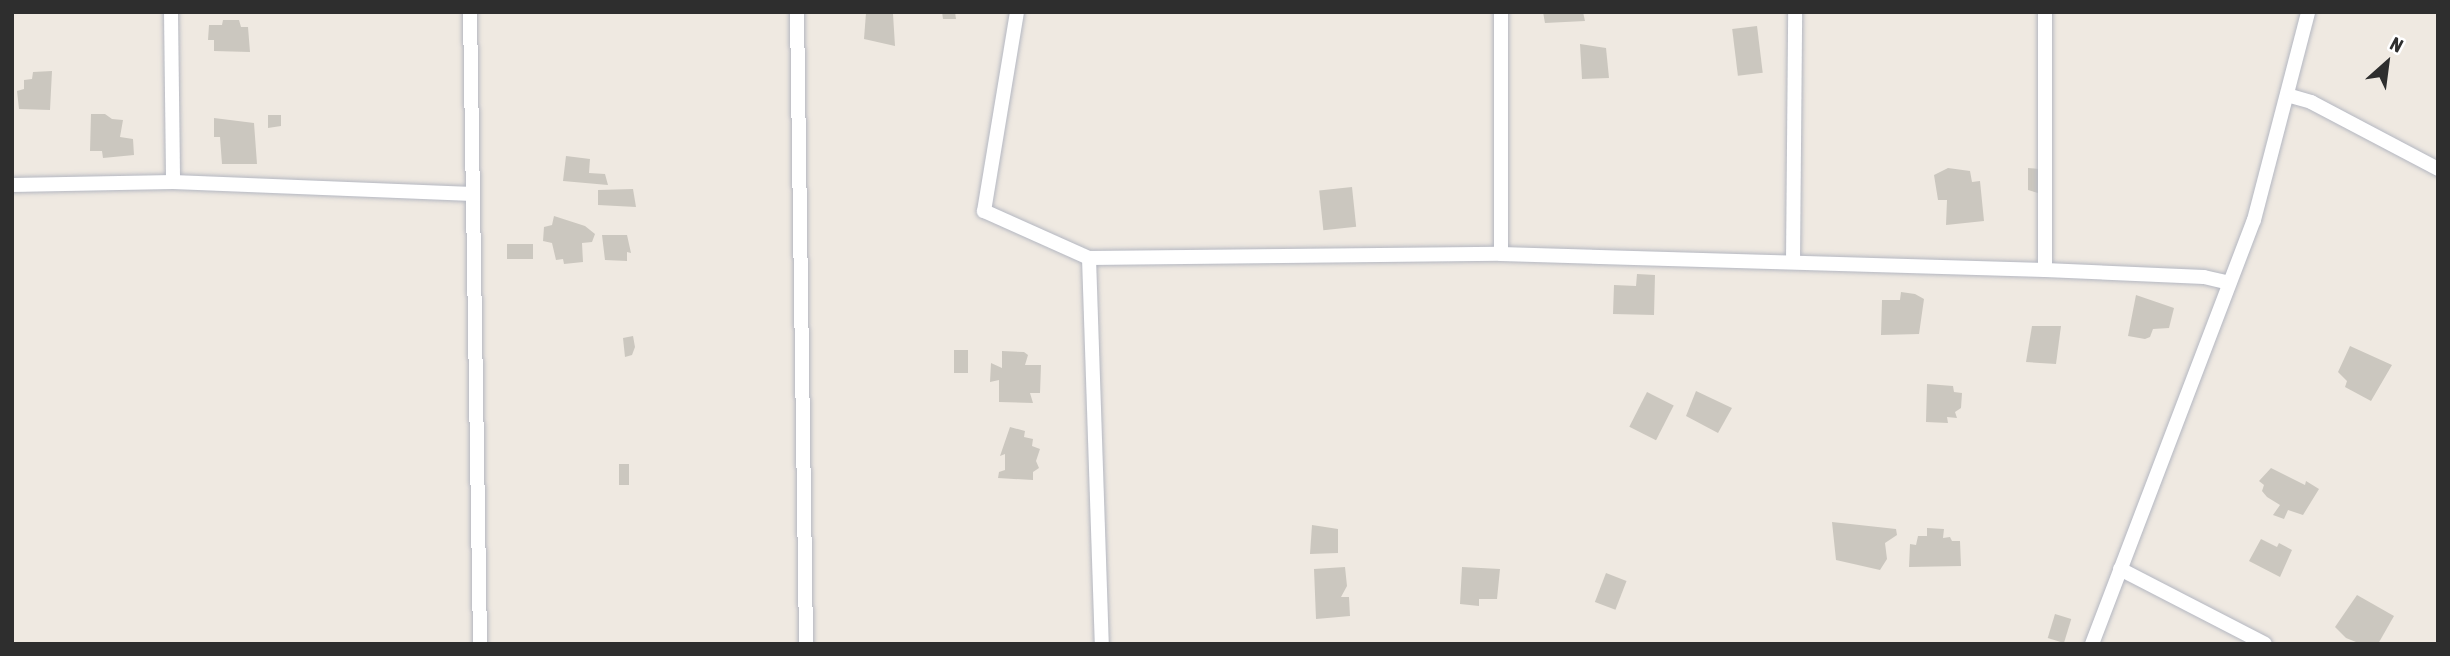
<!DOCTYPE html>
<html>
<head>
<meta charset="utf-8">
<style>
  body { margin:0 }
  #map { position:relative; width:2450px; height:656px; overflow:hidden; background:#efe9e1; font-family:"Asap Condensed",sans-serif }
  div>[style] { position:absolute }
  .building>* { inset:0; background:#cbc7bf; transform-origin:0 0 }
  .roads { filter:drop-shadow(0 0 2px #b4b7c1) drop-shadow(0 0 2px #b4b7c1) }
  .street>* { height:14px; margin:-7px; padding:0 7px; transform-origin:7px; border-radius:7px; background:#fff }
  span { translate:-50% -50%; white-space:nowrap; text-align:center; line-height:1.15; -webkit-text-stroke:5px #fff; paint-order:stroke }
  .frame { position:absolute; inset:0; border:14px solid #2e2e2e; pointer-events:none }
  .north { position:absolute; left:2352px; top:28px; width:70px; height:70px; -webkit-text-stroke:5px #fff; paint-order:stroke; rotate:28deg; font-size:19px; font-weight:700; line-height:28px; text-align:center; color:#2e2e2e }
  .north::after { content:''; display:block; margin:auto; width:24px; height:32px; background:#2e2e2e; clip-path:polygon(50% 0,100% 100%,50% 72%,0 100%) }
</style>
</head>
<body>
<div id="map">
  <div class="building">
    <div style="clip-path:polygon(942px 12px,955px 12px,956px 19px,943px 19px)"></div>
    <div style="clip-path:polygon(1543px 12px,1583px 12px,1585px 21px,1545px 23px)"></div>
    <div style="clip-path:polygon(866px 13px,893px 14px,895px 46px,864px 39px)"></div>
    <div style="clip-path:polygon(223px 20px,239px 20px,241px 27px,248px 27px,250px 52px,214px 51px,214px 40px,208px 40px,209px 25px,222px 25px)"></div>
    <div style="left:1757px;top:26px;width:47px;height:25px;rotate:83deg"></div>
    <div style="clip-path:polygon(1580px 44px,1606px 48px,1609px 78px,1582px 79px)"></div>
    <div style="clip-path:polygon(52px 71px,50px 110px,19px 109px,17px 91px,24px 89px,24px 80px,32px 79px,33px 72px)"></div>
    <div style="clip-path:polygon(91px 114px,105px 114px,112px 119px,123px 120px,120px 137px,133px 139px,134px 155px,103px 158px,102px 151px,90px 151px)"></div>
    <div style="clip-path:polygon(268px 115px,281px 115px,281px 126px,268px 128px)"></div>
    <div style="clip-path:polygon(214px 118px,254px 123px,257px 164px,222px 164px,220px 137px,214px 137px)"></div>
    <div style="clip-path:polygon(566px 156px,590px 159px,589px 173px,605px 174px,608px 185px,563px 181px)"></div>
    <div style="clip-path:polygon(1948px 168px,1970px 171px,1972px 182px,1980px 181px,1984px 221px,1946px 225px,1947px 200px,1938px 200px,1934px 175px)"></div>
    <div style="clip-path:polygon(2028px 168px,2039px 169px,2038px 193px,2028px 190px)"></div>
    <div style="left:1352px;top:187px;width:40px;height:33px;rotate:84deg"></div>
    <div style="clip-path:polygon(633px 189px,636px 207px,598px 205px,598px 190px)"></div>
    <div style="clip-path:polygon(554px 216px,585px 226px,595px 234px,592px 242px,582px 243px,583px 262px,564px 264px,563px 259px,556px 260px,552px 243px,543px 241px,544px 227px,552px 225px)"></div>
    <div style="clip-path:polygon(602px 235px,627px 235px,631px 253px,627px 252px,627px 261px,605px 260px)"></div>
    <div style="left:507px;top:244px;width:26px;height:15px"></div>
    <div style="clip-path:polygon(1637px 274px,1655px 275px,1654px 315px,1613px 314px,1614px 285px,1636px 286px)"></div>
    <div style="clip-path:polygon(1901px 292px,1915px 294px,1924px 299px,1919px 334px,1881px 335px,1882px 300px,1900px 300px)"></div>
    <div style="clip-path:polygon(2136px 295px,2174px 308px,2169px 328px,2153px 329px,2150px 337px,2145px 339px,2128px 336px)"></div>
    <div style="clip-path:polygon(2032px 326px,2061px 326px,2056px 364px,2026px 362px)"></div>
    <div style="clip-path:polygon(633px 336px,635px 347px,632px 355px,625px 357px,623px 338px)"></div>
    <div style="clip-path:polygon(2350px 346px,2392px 365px,2371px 401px,2345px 387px,2347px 381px,2338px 372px)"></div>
    <div style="left:954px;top:350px;width:14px;height:23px"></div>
    <div style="clip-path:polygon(1002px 351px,1024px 352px,1028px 355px,1025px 365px,1041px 365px,1040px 393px,1030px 393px,1033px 403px,999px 402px,999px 380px,990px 382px,991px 363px,1002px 368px)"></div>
    <div style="clip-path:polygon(1927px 384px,1953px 386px,1954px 392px,1962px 393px,1961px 408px,1955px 412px,1957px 418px,1947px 417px,1948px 423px,1926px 422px)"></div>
    <div style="clip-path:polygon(1696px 391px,1732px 408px,1718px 433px,1686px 416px)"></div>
    <div style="left:1647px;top:392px;width:30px;height:39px;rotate:27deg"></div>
    <div style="clip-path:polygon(1010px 427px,1025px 431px,1024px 437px,1033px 439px,1032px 446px,1040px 449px,1036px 461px,1039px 468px,1033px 472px,1033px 480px,998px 478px,999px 472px,1005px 470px,1005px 454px,1000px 456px)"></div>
    <div style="left:619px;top:464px;width:10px;height:21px"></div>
    <div style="clip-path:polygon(2271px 468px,2305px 485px,2306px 481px,2319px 489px,2303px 515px,2288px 510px,2284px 519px,2273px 515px,2280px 505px,2267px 497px,2262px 491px,2264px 485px,2259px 481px)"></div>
    <div style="clip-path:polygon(1832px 522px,1896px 529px,1897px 535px,1885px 543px,1887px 559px,1880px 570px,1836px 560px)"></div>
    <div style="clip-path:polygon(1312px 525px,1338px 529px,1338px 553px,1310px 554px)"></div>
    <div style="clip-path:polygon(1927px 528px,1944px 529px,1943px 538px,1950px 537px,1952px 541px,1960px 541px,1961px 566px,1909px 567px,1910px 544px,1916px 545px,1918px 536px,1927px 536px)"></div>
    <div style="clip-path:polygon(2261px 539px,2277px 547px,2279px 543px,2292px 550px,2280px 577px,2249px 561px)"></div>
    <div style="clip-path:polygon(1345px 567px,1347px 586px,1341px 597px,1349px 597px,1350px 616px,1316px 619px,1314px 569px)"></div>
    <div style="clip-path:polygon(1462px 567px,1500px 569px,1497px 599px,1479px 599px,1479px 606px,1460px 604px)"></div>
    <div style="left:1606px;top:573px;width:22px;height:31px;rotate:21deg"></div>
    <div style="clip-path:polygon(2357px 595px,2394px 616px,2378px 644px,2361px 644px,2346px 638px,2335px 627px)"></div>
    <div style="left:2055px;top:614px;width:17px;height:25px;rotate:17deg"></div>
  </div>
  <div class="roads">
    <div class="street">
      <div style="left:171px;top:12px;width:170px;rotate:89.3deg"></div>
      <div style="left:470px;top:12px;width:632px;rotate:89.09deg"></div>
      <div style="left:797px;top:12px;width:632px;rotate:89.18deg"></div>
      <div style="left:1017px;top:12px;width:202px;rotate:99.4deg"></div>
      <div style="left:984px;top:211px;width:115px;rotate:24.1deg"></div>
      <div style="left:1089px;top:258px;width:412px;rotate:-0.6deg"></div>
      <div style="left:1501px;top:254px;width:544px;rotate:1.68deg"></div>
      <div style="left:2045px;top:270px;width:159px;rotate:2.5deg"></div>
      <div style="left:2204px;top:277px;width:26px;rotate:13deg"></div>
      <div style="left:1501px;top:12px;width:242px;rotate:90deg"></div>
      <div style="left:2045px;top:12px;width:258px;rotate:90deg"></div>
      <div style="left:2287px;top:95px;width:25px;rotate:16deg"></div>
      <div style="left:2311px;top:102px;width:144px;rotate:27.8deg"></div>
      <div style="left:12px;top:185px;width:161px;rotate:-1.1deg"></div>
      <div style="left:173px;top:182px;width:300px;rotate:2.3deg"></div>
      <div style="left:1089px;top:258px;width:386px;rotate:88.1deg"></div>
      <div style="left:1793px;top:261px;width:249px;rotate:-89.5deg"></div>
      <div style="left:2120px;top:569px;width:163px;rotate:27.3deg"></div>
      <div style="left:2092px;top:644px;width:454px;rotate:-69.1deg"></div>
      <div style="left:2254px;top:220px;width:215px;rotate:-75.4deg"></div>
    </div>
  </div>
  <div class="frame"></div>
  <div class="north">N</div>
</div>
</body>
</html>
